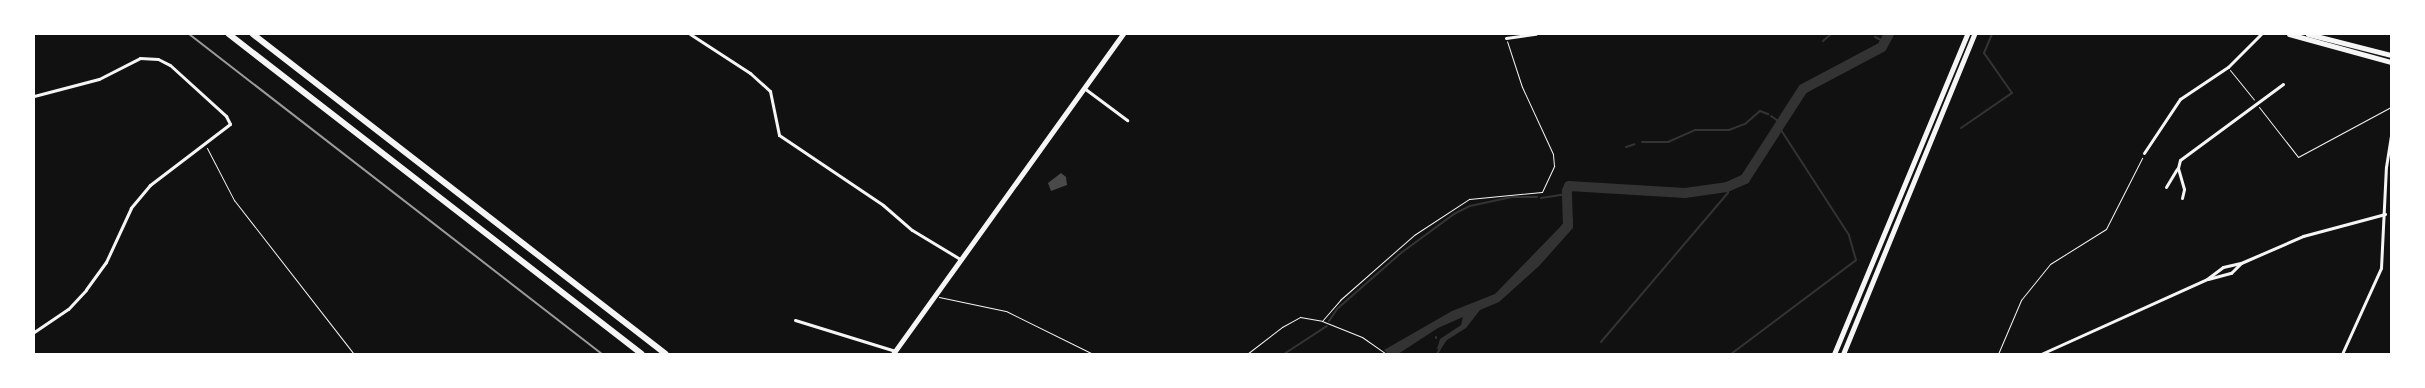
<!DOCTYPE html>
<html>
<head>
<meta charset="utf-8">
<style>
  body { margin:0 }
  #map { position:relative; width:2425px; height:388px; overflow:hidden; background:#111; font-family:Merriweather,serif }
  div>[style] { position:absolute }
  .water>* { inset:0; background:#333 }
  .stream>* { height:2px; margin:-1px; padding:0 1px; transform-origin:1px; border-radius:1px; background:#333 }
  .river>* { height:10px; margin:-5px; padding:0 5px; transform-origin:5px; border-radius:5px; background:#333 }
  .building>* { inset:0; background:#4a4a4a }
  .path>* { height:1px; margin:-0.5px; padding:0 0.5px; transform-origin:0.5px; border-radius:0.5px; background:#f5f5f5 }
  .minor>* { height:3px; margin:-1.5px; padding:0 1.5px; transform-origin:1.5px; border-radius:1.5px; background:#f5f5f5 }
  .secondary>* { height:4.5px; margin:-2.25px; padding:0 2.25px; transform-origin:2.25px; border-radius:2.25px; background:#f5f5f5 }
  .trunk>* { height:5px; margin:-2.5px; padding:0 2.5px; transform-origin:2.5px; border-radius:2.5px; background:#f5f5f5 }
  .motorway>* { height:5.5px; margin:-2.75px; padding:0 2.75px; transform-origin:2.75px; border-radius:2.75px; background:#f5f5f5 }
  .rail>* { height:2px; margin:-1px; padding:0 1px; transform-origin:1px; border-radius:1px; background:#9a9a9a }
  span { translate:-50% -50%; white-space:nowrap; text-align:center; line-height:1.15; -webkit-text-stroke:5px #fff; paint-order:stroke }
  .frame { position:absolute; inset:0; border:35px solid #fff; pointer-events:none }
</style>
</head>
<body>
<div id="map">
  <div class="water">
    <div style="clip-path:polygon(1563px 218px,1573px 218px,1573px 228px,1539px 266px,1499px 302px,1480px 310px,1466px 328px,1447px 340px,1440px 350px,1437px 349px,1440px 339px,1461px 325px,1463px 317px,1438px 328px,1398px 354px,1388px 354px,1384px 350px,1452px 311px,1495px 294px,1563px 224px)"></div>
  </div>
  <div class="stream">
    <div style="left:1875px;top:37px;width:11px;rotate:27deg"></div>
    <div style="left:1823px;top:41px;width:11px;rotate:-41deg"></div>
    <div style="left:1771px;top:116px;width:12px;rotate:35deg"></div>
    <div style="left:1961px;top:128px;width:62px;rotate:-34.5deg"></div>
    <div style="left:2012px;top:93px;width:49px;rotate:-125deg"></div>
    <div style="left:1984px;top:53px;width:21px;rotate:-67deg"></div>
    <div style="left:1642px;top:142px;width:26px"></div>
    <div style="left:1668px;top:142px;width:30px;rotate:-24deg"></div>
    <div style="left:1695px;top:130px;width:34px"></div>
    <div style="left:1729px;top:130px;width:17px;rotate:-21deg"></div>
    <div style="left:1745px;top:124px;width:20px;rotate:-41deg"></div>
    <div style="left:1760px;top:111px;width:9px;rotate:21deg"></div>
    <div style="left:1626px;top:147px;width:9px;rotate:-18deg"></div>
    <div style="left:1541px;top:198px;width:26px;rotate:-9deg"></div>
    <div style="left:1329px;top:321px;width:14px;rotate:-56deg"></div>
    <div style="left:1337px;top:309px;width:85px;rotate:-41.2deg"></div>
    <div style="left:1401px;top:253px;width:66px;rotate:-36.3deg"></div>
    <div style="left:1454px;top:214px;width:18px;rotate:-27deg"></div>
    <div style="left:1470px;top:206px;width:43px;rotate:-12.1deg"></div>
    <div style="left:1512px;top:197px;width:25px"></div>
    <div style="left:1436px;top:337px;width:1px;rotate:90deg"></div>
    <div style="left:1601px;top:342px;width:196px;rotate:-49.6deg"></div>
    <div style="left:1728px;top:193px;width:6px;rotate:-99deg"></div>
    <div style="left:1284px;top:354px;width:51px;rotate:-33.1deg"></div>
    <div style="left:1437px;top:354px;width:8px;rotate:-60deg"></div>
    <div style="left:1731px;top:354px;width:156px;rotate:-36.9deg"></div>
    <div style="left:1856px;top:260px;width:26px;rotate:-106deg"></div>
    <div style="left:1849px;top:235px;width:129px;rotate:-122.9deg"></div>
  </div>
  <div class="river">
    <div style="left:1565px;top:229px;width:5px;rotate:-53deg"></div>
    <div style="left:1568px;top:225px;width:34px;rotate:-92deg"></div>
    <div style="left:1567px;top:191px;width:5px;rotate:-68deg"></div>
    <div style="left:1569px;top:186px;width:116px;rotate:3.5deg"></div>
    <div style="left:1685px;top:193px;width:42px;rotate:-8.1deg"></div>
    <div style="left:1727px;top:187px;width:20px;rotate:-24deg"></div>
    <div style="left:1745px;top:179px;width:107px;rotate:-57.2deg"></div>
    <div style="left:1803px;top:89px;width:89px;rotate:-28deg"></div>
    <div style="left:1882px;top:47px;width:15px;rotate:-62deg"></div>
  </div>
  <div class="building">
    <div style="clip-path:polygon(1061px 173px,1066px 177px,1067px 185px,1051px 191px,1048px 183px)"></div>
  </div>
  <div class="path">
    <div style="left:2230px;top:70px;width:38px;rotate:51deg"></div>
    <div style="left:2259px;top:107px;width:63px;rotate:52deg"></div>
    <div style="left:2298px;top:157px;width:106px;rotate:-28.3deg"></div>
    <div style="left:207px;top:148px;width:59px;rotate:62.6deg"></div>
    <div style="left:234px;top:200px;width:195px;rotate:52.1deg"></div>
    <div style="left:939px;top:297px;width:68px;rotate:11.8deg"></div>
    <div style="left:1006px;top:311px;width:97px;rotate:26.3deg"></div>
    <div style="left:1322px;top:321px;width:28px;rotate:-49deg"></div>
    <div style="left:1340px;top:300px;width:98px;rotate:-41.3deg"></div>
    <div style="left:1414px;top:235px;width:66px;rotate:-33.2deg"></div>
    <div style="left:1469px;top:199px;width:73px;rotate:-5.5deg"></div>
    <div style="left:1542px;top:192px;width:29px;rotate:-65deg"></div>
    <div style="left:1554px;top:166px;width:12px;rotate:-95deg"></div>
    <div style="left:1553px;top:154px;width:74px;rotate:-114.8deg"></div>
    <div style="left:1522px;top:87px;width:48px;rotate:-108.1deg"></div>
    <div style="left:1247px;top:354px;width:44px;rotate:-37.6deg"></div>
    <div style="left:1282px;top:327px;width:21px;rotate:-29deg"></div>
    <div style="left:1300px;top:317px;width:22px;rotate:10deg"></div>
    <div style="left:1322px;top:321px;width:43px;rotate:21.8deg"></div>
    <div style="left:1362px;top:337px;width:29px;rotate:35deg"></div>
    <div style="left:1998px;top:354px;width:59px;rotate:-66.9deg"></div>
    <div style="left:2021px;top:300px;width:46px;rotate:-51.1deg"></div>
    <div style="left:2050px;top:264px;width:66px;rotate:-32deg"></div>
    <div style="left:2106px;top:229px;width:80px;rotate:-63.1deg"></div>
  </div>
  <div class="minor">
    <div style="left:690px;top:34px;width:72px;rotate:33deg"></div>
    <div style="left:750px;top:73px;width:27px;rotate:42deg"></div>
    <div style="left:770px;top:91px;width:45px;rotate:78.4deg"></div>
    <div style="left:779px;top:135px;width:125px;rotate:33.9deg"></div>
    <div style="left:883px;top:205px;width:38px;rotate:41deg"></div>
    <div style="left:912px;top:230px;width:56px;rotate:31.1deg"></div>
    <div style="left:1506px;top:38px;width:30px;rotate:-8deg"></div>
    <div style="left:1084px;top:88px;width:54px;rotate:36.7deg"></div>
    <div style="left:34px;top:96px;width:67px;rotate:-14.7deg"></div>
    <div style="left:99px;top:79px;width:46px;rotate:-27.1deg"></div>
    <div style="left:140px;top:58px;width:18px;rotate:3deg"></div>
    <div style="left:158px;top:59px;width:13px;rotate:27deg"></div>
    <div style="left:170px;top:65px;width:76px;rotate:42.3deg"></div>
    <div style="left:226px;top:116px;width:9px;rotate:63deg"></div>
    <div style="left:230px;top:124px;width:101px;rotate:142.7deg"></div>
    <div style="left:150px;top:185px;width:30px;rotate:130deg"></div>
    <div style="left:131px;top:208px;width:60px;rotate:114.8deg"></div>
    <div style="left:106px;top:262px;width:34px;rotate:126deg"></div>
    <div style="left:86px;top:290px;width:26px;rotate:133deg"></div>
    <div style="left:68px;top:309px;width:41px;rotate:145.9deg"></div>
    <div style="left:2144px;top:153px;width:65px;rotate:-56.3deg"></div>
    <div style="left:2180px;top:99px;width:58px;rotate:-33.7deg"></div>
    <div style="left:2228px;top:67px;width:47px;rotate:-45deg"></div>
    <div style="left:2166px;top:187px;width:21px;rotate:-59deg"></div>
    <div style="left:2182px;top:198px;width:9px;rotate:-77deg"></div>
    <div style="left:2184px;top:189px;width:22px;rotate:-106deg"></div>
    <div style="left:2178px;top:168px;width:8px;rotate:-76deg"></div>
    <div style="left:2180px;top:160px;width:128px;rotate:-36.4deg"></div>
    <div style="left:2208px;top:279px;width:24px;rotate:-15deg"></div>
    <div style="left:2231px;top:273px;width:14px;rotate:-45deg"></div>
    <div style="left:795px;top:320px;width:105px;rotate:17.2deg"></div>
    <div style="left:2041px;top:354px;width:182px;rotate:-24.3deg"></div>
    <div style="left:2207px;top:279px;width:20px;rotate:-37deg"></div>
    <div style="left:2223px;top:267px;width:18px;rotate:-13deg"></div>
    <div style="left:2241px;top:263px;width:68px;rotate:-23.5deg"></div>
    <div style="left:2303px;top:236px;width:85px;rotate:-15deg"></div>
    <div style="left:2342px;top:354px;width:94px;rotate:-65.6deg"></div>
    <div style="left:2381px;top:268px;width:101px;rotate:-87.2deg"></div>
    <div style="left:2386px;top:167px;width:31px;rotate:-81deg"></div>
  </div>
  <div class="secondary">
    <div style="left:893px;top:354px;width:394px;rotate:-54.3deg"></div>
  </div>
  <div class="trunk">
    <div style="left:2289px;top:34px;width:106px;rotate:15.4deg"></div>
    <div style="left:2308px;top:34px;width:86px;rotate:14.2deg"></div>
    <div style="left:1834px;top:354px;width:347px;rotate:-67.4deg"></div>
    <div style="left:1843px;top:354px;width:346px;rotate:-67.7deg"></div>
  </div>
  <div class="motorway">
    <div style="left:229px;top:34px;width:522px;rotate:37.77deg"></div>
    <div style="left:253px;top:34px;width:522px;rotate:37.77deg"></div>
  </div>
  <div class="rail">
    <div style="left:189px;top:34px;width:522px;rotate:37.77deg"></div>
  </div>
  <div class="frame"></div>
</div>
</body>
</html>
